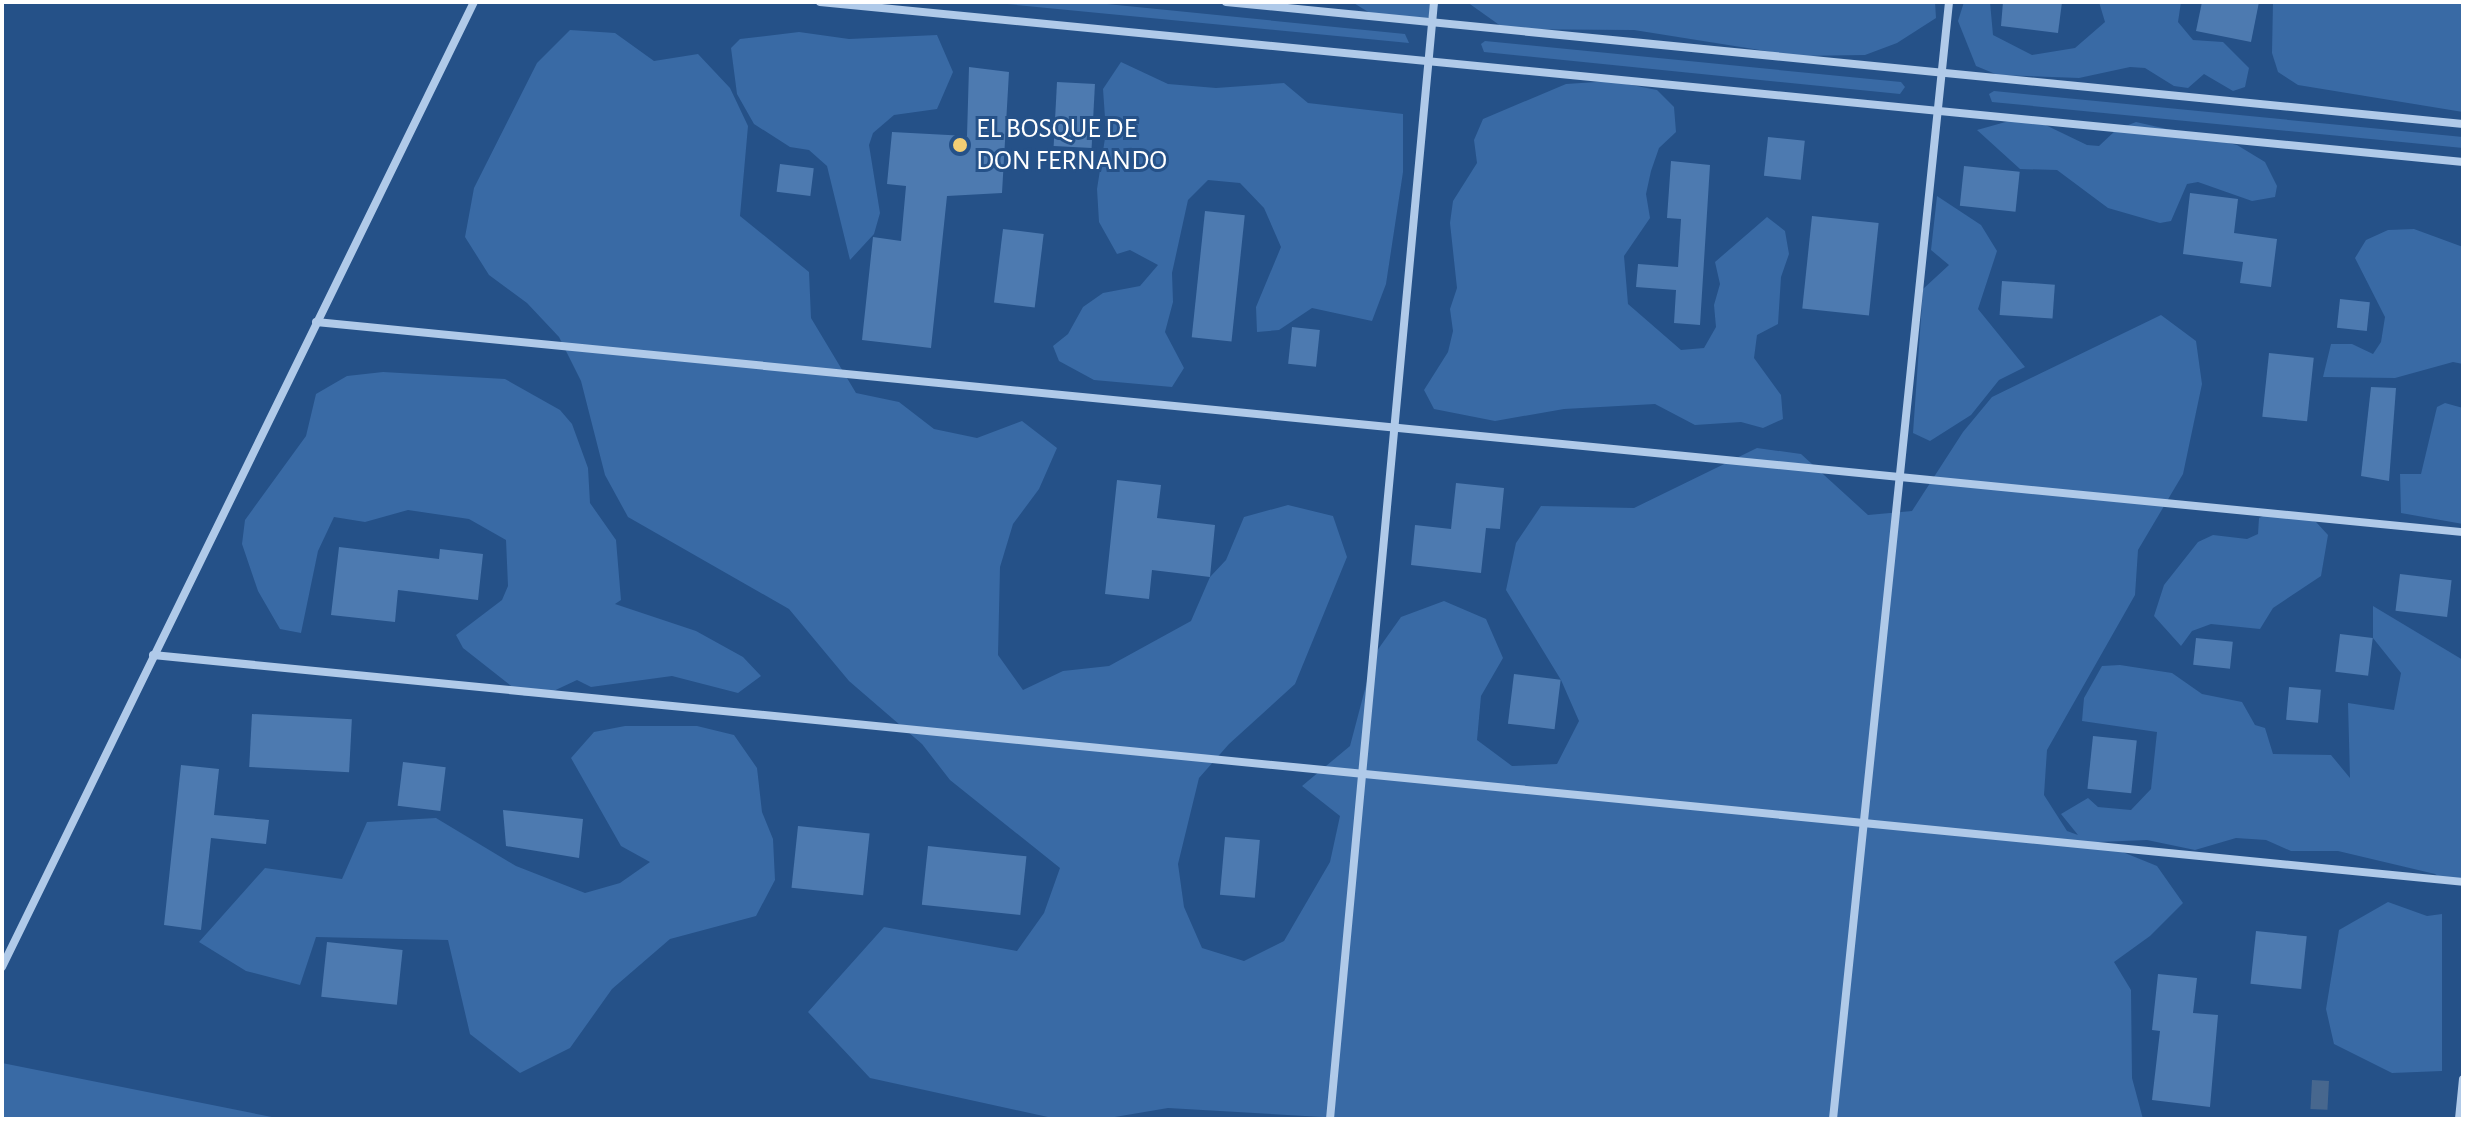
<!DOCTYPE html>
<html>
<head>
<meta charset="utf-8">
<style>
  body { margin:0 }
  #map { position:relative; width:2465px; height:1121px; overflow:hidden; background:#255188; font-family:"Alegreya Sans",sans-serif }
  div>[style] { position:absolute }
  .green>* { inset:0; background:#396aa5 }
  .water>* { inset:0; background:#47678e; transform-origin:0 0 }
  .building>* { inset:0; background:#4d7ab0; transform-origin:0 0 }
  .minor>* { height:8px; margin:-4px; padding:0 4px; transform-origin:4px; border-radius:4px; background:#b0cae9 }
  .dots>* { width:22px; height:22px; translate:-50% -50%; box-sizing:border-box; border:4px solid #255188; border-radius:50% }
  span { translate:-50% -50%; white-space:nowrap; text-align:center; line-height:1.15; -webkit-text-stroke:6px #255188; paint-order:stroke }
  .poi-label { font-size:28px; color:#fff }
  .left { translate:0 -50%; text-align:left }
  .frame { position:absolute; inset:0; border:4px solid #fff; pointer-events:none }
</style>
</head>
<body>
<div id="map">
  <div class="green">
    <div style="clip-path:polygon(986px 2px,1087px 2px,1405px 34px,1409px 43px)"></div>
    <div style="clip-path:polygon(1352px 2px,1440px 2px,1426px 21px,1370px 13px)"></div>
    <div style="clip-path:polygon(1467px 2px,1935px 2px,1936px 18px,1897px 43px,1865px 55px,1797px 56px,1634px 30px,1505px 29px)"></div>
    <div style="clip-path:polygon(1964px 2px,1990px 2px,1993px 35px,2032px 55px,2075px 48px,2105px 22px,2099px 2px,2181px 2px,2178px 22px,2193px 40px,2223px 42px,2249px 68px,2245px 87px,2233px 91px,2204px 74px,2188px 88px,2174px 86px,2145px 68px,2130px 67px,2079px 78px,1998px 75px,1976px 66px,1958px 21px)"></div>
    <div style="clip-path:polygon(2273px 2px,2463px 2px,2463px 112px,2298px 85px,2278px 72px,2272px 53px)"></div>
    <div style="clip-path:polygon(570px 30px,615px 33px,654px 61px,698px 54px,730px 88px,748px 126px,740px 216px,809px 272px,811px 318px,856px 393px,899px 402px,934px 429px,977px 438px,1022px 421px,1057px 448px,1039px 489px,1013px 524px,1000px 567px,998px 655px,1023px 690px,1063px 671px,1109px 666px,1191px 621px,1210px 577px,1226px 560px,1244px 517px,1288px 505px,1333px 516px,1347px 557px,1295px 684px,1229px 744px,1199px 778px,1178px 864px,1184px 907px,1202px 948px,1244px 961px,1284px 941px,1330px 862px,1340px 816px,1302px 786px,1350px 746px,1374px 655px,1401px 617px,1444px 601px,1486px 619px,1503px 658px,1481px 696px,1477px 740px,1512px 766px,1557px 764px,1579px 721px,1561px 680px,1506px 590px,1516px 543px,1541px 506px,1634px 508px,1757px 448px,1801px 454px,1868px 515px,1912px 511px,1963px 432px,1992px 397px,2161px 315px,2196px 341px,2202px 384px,2183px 474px,2138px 550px,2135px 595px,2047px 750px,2044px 795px,2067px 831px,2078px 835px,2061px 814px,2088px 798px,2098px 807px,2131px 810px,2151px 789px,2157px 732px,2082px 721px,2084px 698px,2102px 666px,2120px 665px,2172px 673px,2202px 694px,2242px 702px,2255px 725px,2265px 728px,2273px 754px,2331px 755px,2350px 778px,2348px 703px,2394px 710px,2401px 673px,2373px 638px,2373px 606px,2463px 660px,2463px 878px,2446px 882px,2435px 874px,2338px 851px,2291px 851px,2266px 840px,2236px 838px,2195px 850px,2147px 840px,2098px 842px,2157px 866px,2183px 903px,2150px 936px,2114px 962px,2131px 990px,2132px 1078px,2143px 1119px,1357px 1119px,1168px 1108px,1103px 1119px,1057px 1119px,870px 1078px,808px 1012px,884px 927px,1017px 951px,1044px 913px,1060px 868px,950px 780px,922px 744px,849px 681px,789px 609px,628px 517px,605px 475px,581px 381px,559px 337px,527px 303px,489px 275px,465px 237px,474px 188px,537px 63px)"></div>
    <div style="clip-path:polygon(799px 32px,849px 39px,937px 35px,953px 72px,937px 109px,894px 115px,873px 133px,869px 145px,880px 213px,874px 234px,850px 260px,827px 166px,809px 150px,790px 147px,754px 124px,737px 94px,731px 48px,740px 39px)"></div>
    <div style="clip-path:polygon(1485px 41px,1901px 82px,1905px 87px,1900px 94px,1484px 52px,1481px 44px)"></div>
    <div style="clip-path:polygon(1121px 62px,1168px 84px,1216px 88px,1284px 83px,1308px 103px,1403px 114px,1403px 172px,1386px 284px,1372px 321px,1312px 308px,1279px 330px,1257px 332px,1256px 307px,1281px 247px,1264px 208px,1240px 183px,1208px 180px,1188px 200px,1172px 273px,1173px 302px,1165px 332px,1184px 368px,1172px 387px,1094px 380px,1059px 361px,1053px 346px,1068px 334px,1083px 307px,1103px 293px,1140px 286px,1158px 265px,1130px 250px,1117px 254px,1099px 222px,1097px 189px,1106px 132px,1103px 89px)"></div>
    <div style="clip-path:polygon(1611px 81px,1657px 90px,1674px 107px,1676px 132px,1659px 148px,1651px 171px,1646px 194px,1650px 218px,1624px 256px,1628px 304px,1681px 350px,1704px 348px,1716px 327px,1714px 305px,1720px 284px,1715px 262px,1767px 217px,1785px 231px,1789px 254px,1781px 277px,1778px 324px,1757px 335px,1754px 358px,1781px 395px,1783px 419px,1763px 428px,1741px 422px,1695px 425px,1655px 404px,1564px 409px,1495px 421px,1434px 409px,1424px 390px,1448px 352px,1453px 331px,1450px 309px,1457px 288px,1450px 223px,1453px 201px,1477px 163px,1474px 140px,1483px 119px,1566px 84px)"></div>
    <div style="clip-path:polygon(1994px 91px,2463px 137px,2463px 148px,1992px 102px,1989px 94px)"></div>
    <div style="clip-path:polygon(2027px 116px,2087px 145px,2099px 146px,2116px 130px,2136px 122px,2237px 145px,2265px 162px,2277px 186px,2275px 197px,2252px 201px,2198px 182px,2187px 184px,2171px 221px,2160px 223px,2108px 208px,2057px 170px,2020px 169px,1977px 130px)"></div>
    <div style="clip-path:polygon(1937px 196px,1981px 225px,1997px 251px,1978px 309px,2025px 367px,1999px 380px,1971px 415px,1930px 441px,1913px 433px,1923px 289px,1949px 265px,1931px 250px)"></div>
    <div style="clip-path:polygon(2414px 229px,2463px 247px,2463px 364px,2453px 362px,2395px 378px,2323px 377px,2331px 344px,2352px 344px,2373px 354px,2381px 342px,2385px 317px,2355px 258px,2366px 240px,2388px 230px)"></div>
    <div style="clip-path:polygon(383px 372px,505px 379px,560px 410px,572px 424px,588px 468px,590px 503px,616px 540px,621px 600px,615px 604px,696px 631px,743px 657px,761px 676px,738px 693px,672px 676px,591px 687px,577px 680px,545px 695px,524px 696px,463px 648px,456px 635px,502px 600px,508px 586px,506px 540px,469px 519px,408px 510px,365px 522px,334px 517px,318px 551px,301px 633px,280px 629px,258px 591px,242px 544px,245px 520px,306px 436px,316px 394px,347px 376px)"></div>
    <div style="clip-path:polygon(2445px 403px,2463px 408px,2463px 524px,2401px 513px,2400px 474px,2421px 474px,2437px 407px)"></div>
    <div style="clip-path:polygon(2276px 510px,2316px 522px,2328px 535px,2321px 576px,2273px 608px,2260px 629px,2211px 624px,2192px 631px,2181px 646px,2154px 616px,2164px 585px,2198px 542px,2213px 535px,2247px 539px,2258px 534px,2259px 518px)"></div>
    <div style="clip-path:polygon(625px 726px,697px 726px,734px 735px,757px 768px,762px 812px,773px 839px,775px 880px,756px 916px,670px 939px,612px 989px,570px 1048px,520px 1073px,470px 1034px,448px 940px,316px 937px,300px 985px,246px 971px,199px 942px,265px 868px,342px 879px,367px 822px,436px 818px,516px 866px,585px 893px,620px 883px,650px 862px,621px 846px,571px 758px,594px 732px)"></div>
    <div style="clip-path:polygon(2388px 902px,2427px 916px,2442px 914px,2442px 1071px,2392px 1073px,2334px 1044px,2326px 1009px,2339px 930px)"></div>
    <div style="clip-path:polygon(2px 1063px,282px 1119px,2px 1119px)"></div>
  </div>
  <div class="water">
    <div style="left:2312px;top:1080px;width:17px;height:29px;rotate:3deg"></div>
  </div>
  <div class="building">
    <div style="clip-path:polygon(2003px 2px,2062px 2px,2058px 33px,2001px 26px)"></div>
    <div style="clip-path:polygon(2202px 2px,2259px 2px,2251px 42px,2196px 31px)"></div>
    <div style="clip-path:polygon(969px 67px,1009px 72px,1002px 193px,947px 196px,931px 348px,862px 340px,873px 237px,901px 241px,906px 186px,887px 184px,892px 132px,967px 136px)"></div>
    <div style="left:1057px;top:82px;width:38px;height:64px;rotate:3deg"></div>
    <div style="left:1768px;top:137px;width:37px;height:39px;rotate:6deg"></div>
    <div style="clip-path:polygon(1671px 161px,1710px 165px,1700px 325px,1674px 323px,1676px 290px,1636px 287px,1638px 264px,1678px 267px,1681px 219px,1667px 218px)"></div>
    <div style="left:780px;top:164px;width:34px;height:28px;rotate:7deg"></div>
    <div style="left:1964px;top:166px;width:56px;height:40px;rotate:6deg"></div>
    <div style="clip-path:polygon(2190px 193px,2238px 199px,2234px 233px,2277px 239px,2271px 287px,2240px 283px,2243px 262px,2183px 254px)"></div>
    <div style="left:1205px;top:211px;width:40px;height:127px;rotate:6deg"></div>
    <div style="left:1812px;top:216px;width:67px;height:93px;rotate:6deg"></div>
    <div style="left:1003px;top:229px;width:41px;height:74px;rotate:7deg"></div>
    <div style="left:2002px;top:281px;width:53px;height:34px;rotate:4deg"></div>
    <div style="left:2340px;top:299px;width:30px;height:29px;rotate:6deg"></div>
    <div style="left:1292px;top:327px;width:28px;height:37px;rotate:6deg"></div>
    <div style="left:2269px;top:353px;width:45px;height:64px;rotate:6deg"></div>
    <div style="clip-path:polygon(2371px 387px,2396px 388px,2389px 481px,2361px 476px)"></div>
    <div style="clip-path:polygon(1117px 480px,1161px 485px,1157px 518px,1215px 525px,1210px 577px,1152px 570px,1149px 599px,1105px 594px)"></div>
    <div style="clip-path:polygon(1456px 483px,1504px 488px,1500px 529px,1486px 528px,1481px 573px,1411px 565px,1415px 525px,1451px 529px)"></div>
    <div style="clip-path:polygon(339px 547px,439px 559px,440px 549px,483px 554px,478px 600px,398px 590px,395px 622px,331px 615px)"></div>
    <div style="left:2400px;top:574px;width:52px;height:37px;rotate:7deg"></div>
    <div style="left:2340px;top:634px;width:33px;height:38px;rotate:7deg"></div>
    <div style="left:2196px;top:638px;width:37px;height:27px;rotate:6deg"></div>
    <div style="left:1514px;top:674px;width:47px;height:50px;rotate:7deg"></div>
    <div style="left:2289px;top:687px;width:32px;height:33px;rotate:5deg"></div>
    <div style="left:252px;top:714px;width:100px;height:53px;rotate:3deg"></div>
    <div style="left:2093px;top:736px;width:44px;height:53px;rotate:6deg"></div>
    <div style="left:403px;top:762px;width:43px;height:44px;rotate:7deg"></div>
    <div style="clip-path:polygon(181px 765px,219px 769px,214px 815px,269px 820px,266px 844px,211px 838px,201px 930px,164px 925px)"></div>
    <div style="clip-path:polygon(503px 810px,583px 819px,579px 858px,506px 846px)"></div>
    <div style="left:798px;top:826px;width:72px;height:62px;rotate:6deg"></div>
    <div style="left:1225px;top:837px;width:35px;height:58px;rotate:5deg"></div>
    <div style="left:928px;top:846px;width:99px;height:59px;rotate:6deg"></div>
    <div style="left:2256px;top:931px;width:51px;height:53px;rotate:6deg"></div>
    <div style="left:327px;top:942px;width:76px;height:55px;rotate:6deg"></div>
    <div style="clip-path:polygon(2158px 974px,2197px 978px,2193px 1013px,2218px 1015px,2210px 1107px,2152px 1100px,2160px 1031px,2152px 1030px)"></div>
  </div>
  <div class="minor">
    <div style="left:820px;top:2px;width:1651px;rotate:5.56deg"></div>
    <div style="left:1226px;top:2px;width:1243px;rotate:5.63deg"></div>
    <div style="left:316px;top:322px;width:2157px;rotate:5.59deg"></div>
    <div style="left:153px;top:655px;width:2321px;rotate:5.61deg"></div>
    <div style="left:2px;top:967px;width:1074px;rotate:-63.94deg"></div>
    <div style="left:1330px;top:1119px;width:1122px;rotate:-84.68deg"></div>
    <div style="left:1833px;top:1119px;width:1123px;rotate:-84.07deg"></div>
    <div style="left:2459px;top:1119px;width:40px;rotate:-84.3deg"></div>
  </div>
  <div class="dots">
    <div style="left:960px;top:145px;background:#f3ce74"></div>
  </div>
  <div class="poi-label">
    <span class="left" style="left:976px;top:145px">EL BOSQUE DE<br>DON FERNANDO</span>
  </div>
  <div class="frame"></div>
</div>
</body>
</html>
